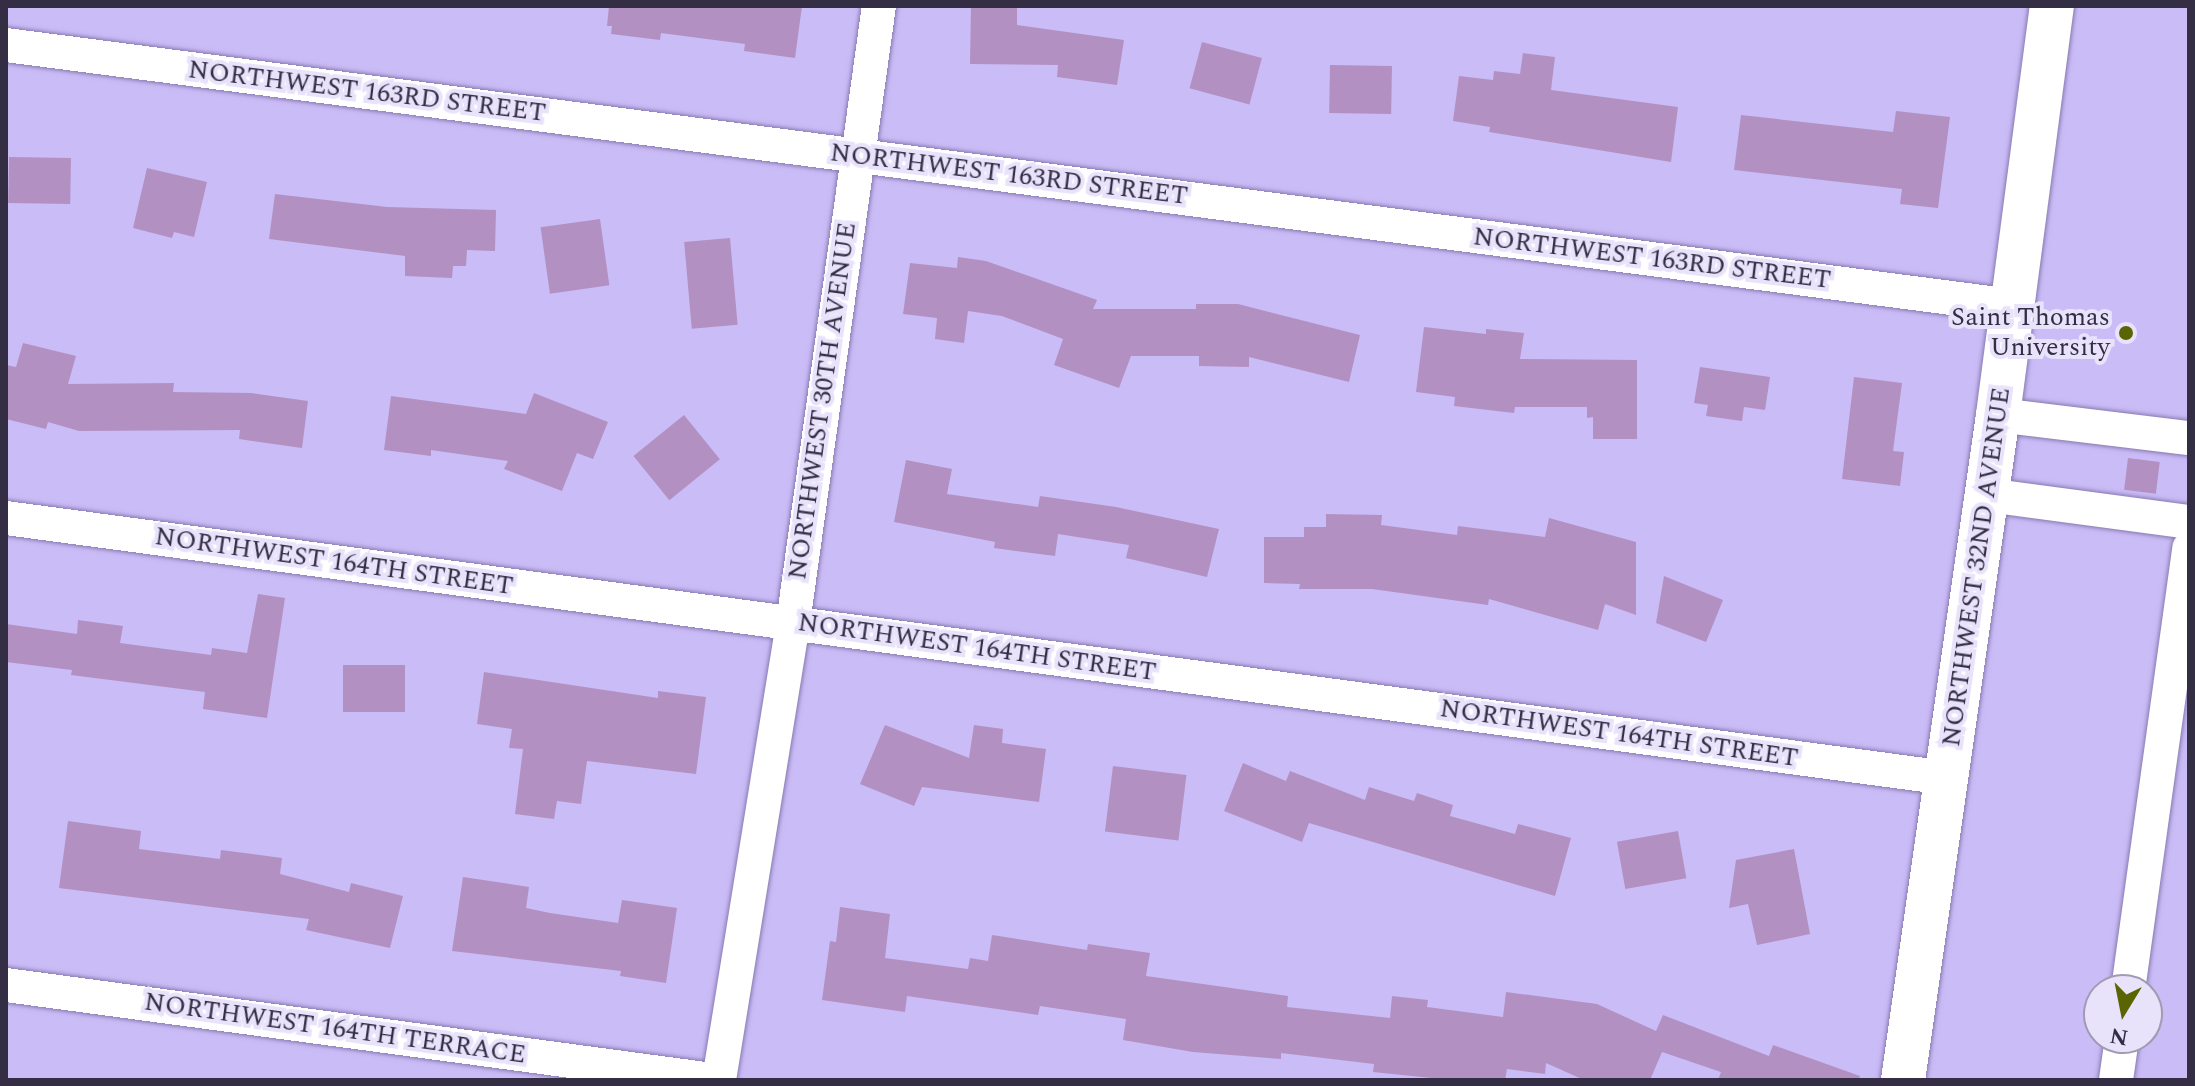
<!DOCTYPE html>
<html>
<head>
<meta charset="utf-8">
<style>
  body { margin:0 }
  #map { position:relative; width:2195px; height:1086px; overflow:hidden; background:#cabcf7; font-family:Spectral,serif }
  div>[style] { position:absolute }
  .building>* { inset:0; background:#b390c2; transform-origin:0 0 }
  .roads { filter:drop-shadow(0 0 2px #887ab1) drop-shadow(0 0 2px #887ab1) }
  .minor>* { height:34px; margin:-17px; padding:0 17px; transform-origin:17px; border-radius:17px; background:#fff }
  .tertiary>* { height:44px; margin:-22px; padding:0 22px; transform-origin:22px; border-radius:22px; background:#fff }
  .dots>* { width:22px; height:22px; translate:-50% -50%; box-sizing:border-box; border:4px solid #e8e3fb; border-radius:50% }
  span { translate:-50% -50%; white-space:nowrap; text-align:center; line-height:1.15; -webkit-text-stroke:8px #e8e3fb; paint-order:stroke }
  .street-label { font-size:26px; color:#342e45 }
  .poi-label { font-size:26px; color:#342e45 }
  .right { translate:-100% -50%; text-align:right }
  .frame { position:absolute; inset:0; border:8px solid #342e45; pointer-events:none }
  .north { position:absolute; left:2083px; top:974px; width:80px; height:80px; box-sizing:border-box; background:#e8e3fb; border:2px solid #a09bb2; border-radius:50%; rotate:190deg; font-size:22px; font-weight:700; line-height:32px; text-align:center; color:#342e45 }
  .north::after { content:''; display:block; margin:auto; width:28px; height:36px; background:#5b6402; clip-path:polygon(50% 0,100% 100%,50% 72%,0 100%) }
</style>
</head>
<body>
<div id="map">
  <div class="building">
    <div style="clip-path:polygon(609px 6px,802px 6px,795px 58px,744px 51px,745px 44px,661px 33px,660px 40px,611px 34px,612px 26px,607px 26px)"></div>
    <div style="clip-path:polygon(971px 6px,1017px 6px,1017px 25px,1124px 40px,1117px 85px,1057px 77px,1058px 65px,970px 64px)"></div>
    <div style="left:1202px;top:42px;width:62px;height:48px;rotate:15deg"></div>
    <div style="clip-path:polygon(1523px 53px,1555px 57px,1551px 90px,1678px 107px,1671px 162px,1489px 132px,1490px 127px,1453px 121px,1459px 76px,1493px 80px,1494px 71px,1520px 74px)"></div>
    <div style="left:1330px;top:65px;width:62px;height:48px;rotate:1deg"></div>
    <div style="clip-path:polygon(1896px 111px,1950px 117px,1938px 208px,1900px 204px,1902px 189px,1734px 170px,1741px 115px,1893px 132px)"></div>
    <div style="left:9px;top:157px;width:62px;height:46px;rotate:1deg"></div>
    <div style="clip-path:polygon(147px 168px,207px 182px,194px 237px,174px 232px,172px 238px,133px 228px)"></div>
    <div style="clip-path:polygon(275px 194px,387px 207px,496px 210px,495px 251px,467px 250px,466px 266px,453px 266px,452px 278px,405px 276px,405px 256px,269px 239px)"></div>
    <div style="left:600px;top:219px;width:67px;height:60px;rotate:82deg"></div>
    <div style="left:730px;top:238px;width:87px;height:46px;rotate:85deg"></div>
    <div style="clip-path:polygon(958px 257px,986px 261px,1097px 300px,1093px 309px,1196px 309px,1196px 304px,1238px 304px,1360px 335px,1349px 382px,1249px 357px,1249px 367px,1199px 366px,1199px 356px,1131px 356px,1119px 388px,1054px 365px,1063px 339px,1002px 316px,968px 311px,964px 343px,935px 339px,937px 318px,903px 314px,910px 263px,957px 268px)"></div>
    <div style="clip-path:polygon(1424px 327px,1486px 334px,1486px 329px,1524px 333px,1520px 359px,1637px 360px,1637px 439px,1593px 439px,1593px 417px,1587px 418px,1587px 407px,1515px 407px,1514px 413px,1454px 406px,1455px 397px,1416px 392px)"></div>
    <div style="clip-path:polygon(23px 343px,76px 356px,68px 384px,174px 383px,173px 392px,251px 393px,308px 401px,302px 448px,239px 439px,240px 430px,79px 431px,48px 422px,46px 429px,6px 419px,6px 365px,16px 367px)"></div>
    <div style="clip-path:polygon(1700px 367px,1770px 377px,1765px 410px,1744px 407px,1742px 421px,1706px 416px,1708px 405px,1694px 403px)"></div>
    <div style="clip-path:polygon(1854px 377px,1902px 383px,1893px 451px,1904px 452px,1900px 486px,1842px 479px)"></div>
    <div style="clip-path:polygon(534px 393px,608px 422px,593px 459px,577px 453px,562px 491px,504px 469px,508px 461px,431px 450px,431px 456px,384px 450px,391px 396px,526px 414px)"></div>
    <div style="left:684px;top:415px;width:57px;height:65px;rotate:51deg"></div>
    <div style="left:2128px;top:458px;width:32px;height:32px;rotate:7deg"></div>
    <div style="clip-path:polygon(906px 460px,952px 469px,947px 494px,1038px 507px,1040px 496px,1116px 507px,1219px 529px,1207px 577px,1126px 558px,1129px 545px,1058px 534px,1055px 556px,994px 548px,995px 542px,894px 522px)"></div>
    <div style="clip-path:polygon(1326px 514px,1382px 515px,1381px 525px,1457px 535px,1458px 526px,1545px 537px,1549px 518px,1636px 542px,1636px 615px,1605px 604px,1598px 630px,1489px 599px,1488px 605px,1372px 589px,1299px 589px,1300px 584px,1264px 583px,1264px 537px,1304px 537px,1304px 527px,1326px 527px)"></div>
    <div style="clip-path:polygon(1664px 576px,1723px 600px,1706px 642px,1656px 623px)"></div>
    <div style="clip-path:polygon(258px 594px,285px 598px,267px 718px,203px 709px,205px 692px,71px 675px,72px 670px,6px 662px,6px 624px,77px 634px,78px 620px,123px 626px,120px 643px,211px 655px,212px 648px,247px 653px)"></div>
    <div style="left:343px;top:665px;width:62px;height:47px"></div>
    <div style="clip-path:polygon(484px 672px,658px 698px,658px 691px,706px 697px,696px 774px,587px 761px,581px 804px,557px 801px,554px 819px,515px 814px,523px 749px,509px 748px,512px 729px,477px 724px)"></div>
    <div style="clip-path:polygon(885px 725px,969px 758px,974px 725px,1003px 729px,1002px 743px,1046px 749px,1039px 802px,922px 787px,914px 806px,860px 784px)"></div>
    <div style="clip-path:polygon(1243px 763px,1286px 781px,1290px 771px,1365px 800px,1369px 787px,1414px 801px,1417px 793px,1453px 805px,1450px 816px,1515px 834px,1518px 824px,1571px 838px,1555px 896px,1309px 823px,1302px 842px,1224px 811px)"></div>
    <div style="left:1113px;top:766px;width:74px;height:66px;rotate:7deg"></div>
    <div style="clip-path:polygon(68px 821px,141px 831px,139px 849px,220px 859px,221px 850px,282px 858px,280px 874px,349px 892px,351px 883px,403px 896px,390px 948px,306px 930px,309px 919px,59px 888px)"></div>
    <div style="left:1678px;top:831px;width:48px;height:62px;rotate:80deg"></div>
    <div style="clip-path:polygon(1794px 849px,1810px 934px,1757px 945px,1748px 904px,1729px 908px,1736px 860px)"></div>
    <div style="clip-path:polygon(463px 877px,529px 887px,526px 908px,550px 913px,618px 923px,622px 900px,677px 908px,666px 983px,620px 976px,621px 971px,452px 951px)"></div>
    <div style="clip-path:polygon(840px 907px,890px 914px,885px 958px,968px 969px,970px 958px,988px 961px,992px 935px,1087px 950px,1088px 944px,1150px 953px,1146px 976px,1288px 996px,1287px 1007px,1390px 1018px,1392px 996px,1428px 1000px,1427px 1007px,1503px 1017px,1506px 992px,1597px 1004px,1656px 1031px,1663px 1015px,1769px 1056px,1773px 1045px,1860px 1076px,1859px 1080px,1718px 1080px,1721px 1072px,1662px 1052px,1650px 1080px,1584px 1080px,1546px 1063px,1545px 1074px,1507px 1069px,1505px 1080px,1451px 1080px,1373px 1072px,1374px 1064px,1281px 1053px,1281px 1059px,1193px 1052px,1123px 1040px,1126px 1019px,1040px 1006px,1038px 1015px,907px 996px,905px 1012px,822px 1000px,830px 941px,836px 942px)"></div>
  </div>
  <div class="roads">
    <div class="minor">
      <div style="left:6px;top:45px;width:2024px;rotate:7.41deg"></div>
      <div style="left:1998px;top:415px;width:192px;rotate:6.9deg"></div>
      <div style="left:1987px;top:495px;width:204px;rotate:7.6deg"></div>
      <div style="left:6px;top:518px;width:1958px;rotate:7.63deg"></div>
      <div style="left:6px;top:985px;width:712px;rotate:7.66deg"></div>
      <div style="left:2128px;top:990px;width:446px;rotate:-82.1deg"></div>
      <div style="left:719px;top:1080px;width:463px;rotate:-80.8deg"></div>
      <div style="left:793px;top:623px;width:623px;rotate:-82.07deg"></div>
      <div style="left:2116px;top:1080px;width:42px;rotate:-81.9deg"></div>
    </div>
    <div class="tertiary">
      <div style="left:1903px;top:1080px;width:672px;rotate:-81.87deg"></div>
      <div style="left:1998px;top:415px;width:413px;rotate:-82.5deg"></div>
    </div>
  </div>
  <div class="dots">
    <div style="left:2126px;top:333px;background:#5b6402"></div>
  </div>
  <div class="street-label">
    <span style="left:367px;top:92px;rotate:7deg">NORTHWEST 163RD STREET</span>
    <span style="left:1009px;top:175px;rotate:7deg">NORTHWEST 163RD STREET</span>
    <span style="left:1652px;top:259px;rotate:7deg">NORTHWEST 163RD STREET</span>
    <span style="left:823px;top:401px;rotate:-82deg">NORTHWEST 30TH AVENUE</span>
    <span style="left:334px;top:562px;rotate:8deg">NORTHWEST 164TH STREET</span>
    <span style="left:1977px;top:567px;rotate:-82deg">NORTHWEST 32ND AVENUE</span>
    <span style="left:977px;top:648px;rotate:8deg">NORTHWEST 164TH STREET</span>
    <span style="left:1619px;top:734px;rotate:8deg">NORTHWEST 164TH STREET</span>
    <span style="left:335px;top:1029px;rotate:8deg">NORTHWEST 164TH TERRACE</span>
  </div>
  <div class="poi-label">
    <span class="right" style="left:2110px;top:333px">Saint Thomas<br>University</span>
  </div>
  <div class="frame"></div>
  <div class="north">N</div>
</div>
</body>
</html>
